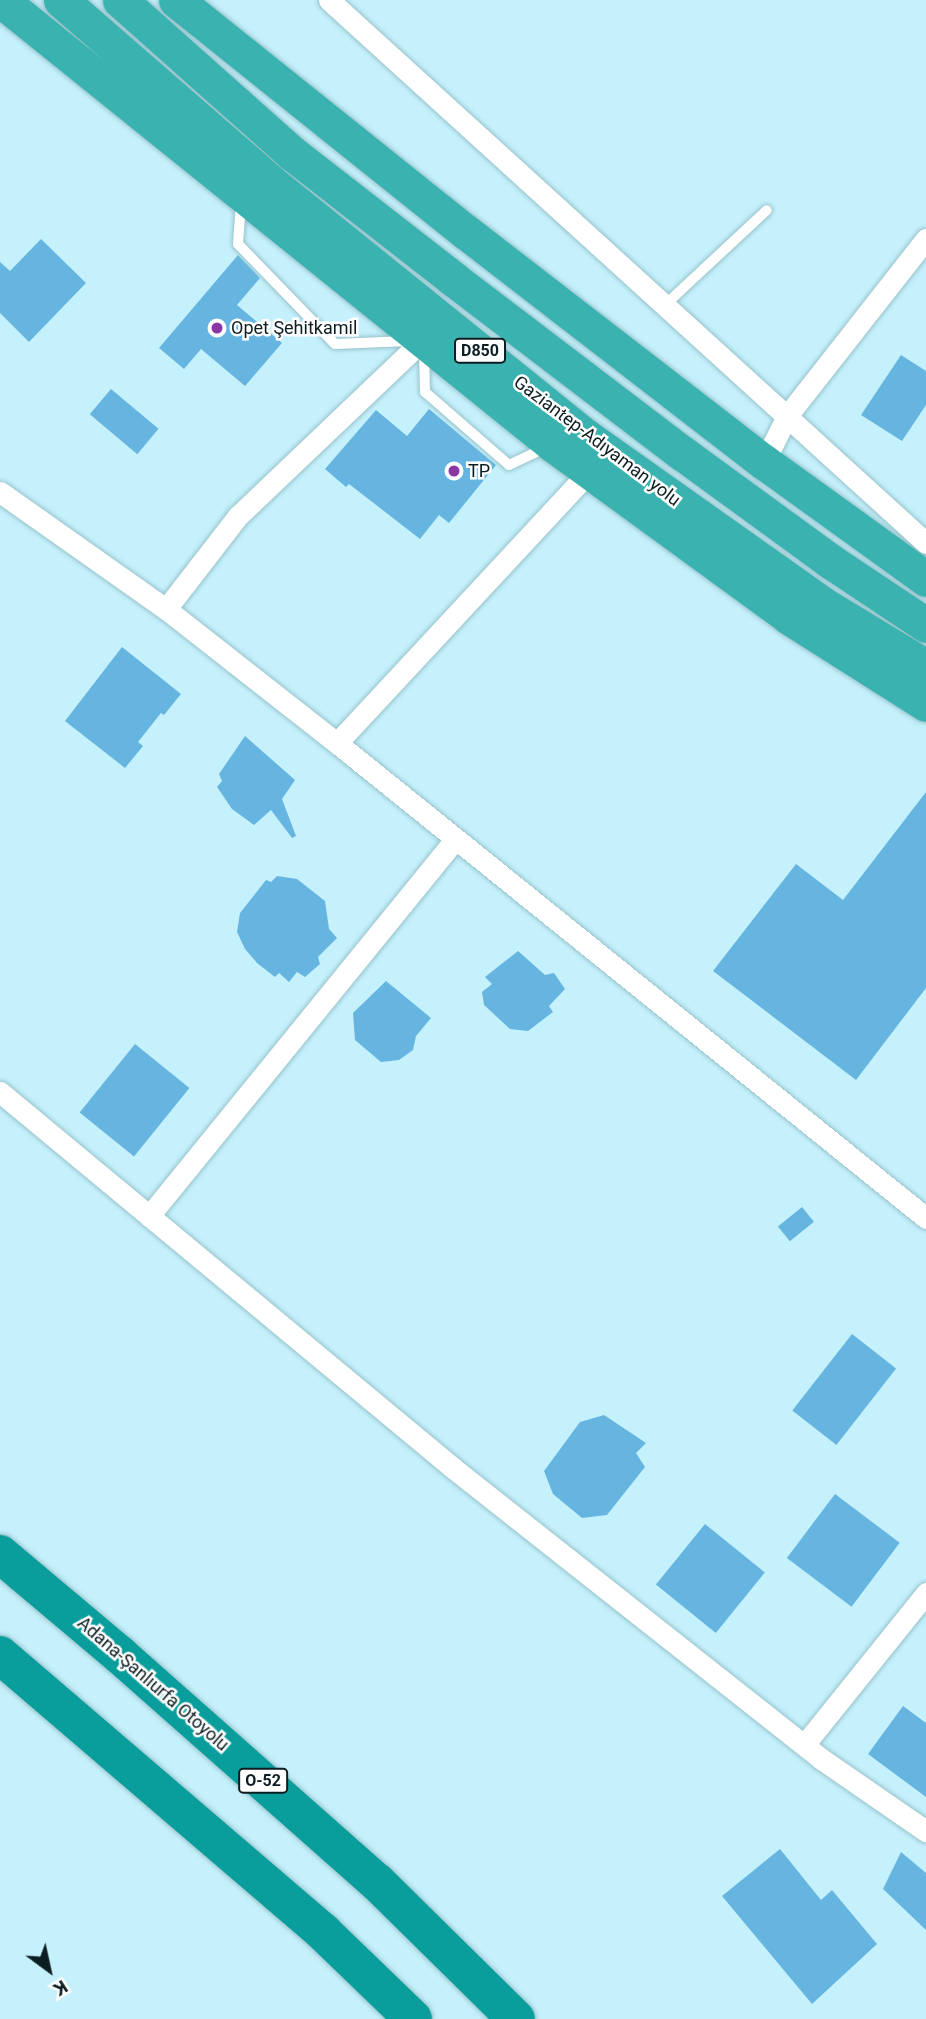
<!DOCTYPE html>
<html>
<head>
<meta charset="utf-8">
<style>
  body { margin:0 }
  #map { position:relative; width:926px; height:2019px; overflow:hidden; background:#c5f1fc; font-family:Roboto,sans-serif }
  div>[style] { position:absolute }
  .building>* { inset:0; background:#66b5e1; transform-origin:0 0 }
  .roads { filter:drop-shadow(0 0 2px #97c2cb) drop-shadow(0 0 2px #97c2cb) }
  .service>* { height:10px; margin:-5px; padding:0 5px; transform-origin:5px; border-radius:5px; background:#fff }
  .minor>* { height:21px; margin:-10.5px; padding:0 10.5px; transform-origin:10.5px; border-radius:10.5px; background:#fff }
  .trunk>* { height:35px; margin:-17.5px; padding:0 17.5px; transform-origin:17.5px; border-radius:17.5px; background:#3ab2af }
  .motorway>* { height:38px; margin:-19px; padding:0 19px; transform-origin:19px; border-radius:19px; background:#099e9b }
  .dots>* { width:19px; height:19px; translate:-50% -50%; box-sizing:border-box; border:4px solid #fff; border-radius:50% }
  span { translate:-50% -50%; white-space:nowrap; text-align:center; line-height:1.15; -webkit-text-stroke:5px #fff; paint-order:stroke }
  .shield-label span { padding:2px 5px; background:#fff; border:2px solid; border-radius:5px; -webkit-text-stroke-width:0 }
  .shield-label { font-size:16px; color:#0d1e22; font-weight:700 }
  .poi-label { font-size:18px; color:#0d1e22 }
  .left { translate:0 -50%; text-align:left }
  .street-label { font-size:18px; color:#0d1e22 }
  .north { position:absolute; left:14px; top:1935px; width:70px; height:70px; -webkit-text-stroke:5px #fff; paint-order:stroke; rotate:147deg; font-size:19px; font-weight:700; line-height:28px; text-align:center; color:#0d1e22 }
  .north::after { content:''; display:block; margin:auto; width:24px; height:32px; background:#0d1e22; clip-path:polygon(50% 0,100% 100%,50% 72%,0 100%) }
</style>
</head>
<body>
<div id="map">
  <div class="building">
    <div style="clip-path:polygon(41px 239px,86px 283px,29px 342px,0 313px,0 262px,10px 271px)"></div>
    <div style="clip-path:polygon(238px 255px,260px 278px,237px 305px,282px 343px,245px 386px,201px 349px,184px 369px,159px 348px)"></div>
    <div style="clip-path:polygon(901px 355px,926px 371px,926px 405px,902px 441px,861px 415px)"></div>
    <div style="left:111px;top:389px;width:62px;height:33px;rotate:40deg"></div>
    <div style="clip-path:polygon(429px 409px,496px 465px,449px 523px,439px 515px,420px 539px,349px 484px,346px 487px,325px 469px,376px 410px,407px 436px)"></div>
    <div style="clip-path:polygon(122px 647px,181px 694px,164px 715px,161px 713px,138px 742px,143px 746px,125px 768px,65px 721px)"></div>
    <div style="clip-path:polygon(245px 736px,295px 780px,282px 799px,296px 836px,292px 838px,271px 810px,254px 825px,232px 809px,217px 787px,222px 781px,219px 774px)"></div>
    <div style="clip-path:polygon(926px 792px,926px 988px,856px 1080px,713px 971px,796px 864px,843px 900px)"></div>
    <div style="clip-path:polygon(277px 876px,297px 879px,325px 901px,329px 929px,337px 938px,318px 957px,320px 964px,305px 977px,297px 972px,289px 982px,279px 973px,275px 977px,257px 963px,245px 949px,237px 932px,240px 913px,266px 880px,271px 882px)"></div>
    <div style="clip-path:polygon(518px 951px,545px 975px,554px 973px,565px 989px,549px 1006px,553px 1012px,528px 1031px,510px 1029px,484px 1005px,482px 992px,492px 984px,485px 977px)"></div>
    <div style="clip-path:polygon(386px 981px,431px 1018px,416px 1036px,413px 1050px,399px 1060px,381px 1062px,355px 1040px,353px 1013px)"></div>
    <div style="left:135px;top:1044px;width:70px;height:88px;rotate:39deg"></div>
    <div style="left:802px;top:1207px;width:19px;height:31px;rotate:51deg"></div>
    <div style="left:852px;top:1334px;width:56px;height:97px;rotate:38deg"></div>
    <div style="clip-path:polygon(604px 1415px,646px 1443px,636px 1453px,645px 1467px,607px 1515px,582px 1518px,553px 1494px,544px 1471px,580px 1422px)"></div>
    <div style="left:835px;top:1494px;width:81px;height:80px;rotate:37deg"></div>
    <div style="left:705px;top:1524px;width:77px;height:78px;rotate:39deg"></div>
    <div style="clip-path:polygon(903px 1706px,926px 1723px,926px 1797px,868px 1754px)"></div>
    <div style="clip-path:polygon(780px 1849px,821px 1900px,832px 1890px,877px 1944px,812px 2004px,722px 1896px)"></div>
    <div style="clip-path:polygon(901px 1852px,926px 1873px,926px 1930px,883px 1889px)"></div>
  </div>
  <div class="roads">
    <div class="service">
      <div style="left:241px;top:203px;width:41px;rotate:94.2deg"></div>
      <div style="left:238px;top:244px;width:139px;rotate:45.9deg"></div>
      <div style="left:335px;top:344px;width:73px;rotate:-2.4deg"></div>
      <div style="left:665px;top:305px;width:139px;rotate:-43deg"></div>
      <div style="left:424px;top:352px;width:40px;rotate:88.6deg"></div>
      <div style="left:425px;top:392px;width:111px;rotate:41deg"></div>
      <div style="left:509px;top:465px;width:42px;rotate:-25.3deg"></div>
    </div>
    <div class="minor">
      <div style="left:329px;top:0;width:807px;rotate:42.29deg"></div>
      <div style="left:764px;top:462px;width:51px;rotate:-63.4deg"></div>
      <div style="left:787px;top:416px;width:225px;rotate:-51.9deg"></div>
      <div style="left:0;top:492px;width:203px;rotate:35.2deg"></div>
      <div style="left:166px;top:609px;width:217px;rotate:38.1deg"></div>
      <div style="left:337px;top:743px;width:757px;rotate:38.88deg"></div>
      <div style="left:166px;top:609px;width:118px;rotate:-52.3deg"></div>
      <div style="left:238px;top:516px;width:255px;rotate:-43.6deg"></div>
      <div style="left:337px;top:743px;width:370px;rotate:-47.1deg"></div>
      <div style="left:0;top:1092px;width:589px;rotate:39.69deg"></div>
      <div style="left:453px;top:1468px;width:468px;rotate:38.3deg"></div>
      <div style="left:820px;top:1758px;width:129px;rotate:34.6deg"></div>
      <div style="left:149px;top:1216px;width:486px;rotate:-50.9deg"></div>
      <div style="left:804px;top:1745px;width:195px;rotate:-51.2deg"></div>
    </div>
    <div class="trunk">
      <div style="left:1px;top:0;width:708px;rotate:38.86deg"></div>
      <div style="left:552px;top:444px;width:293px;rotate:36.1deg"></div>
      <div style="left:789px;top:617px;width:162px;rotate:32.4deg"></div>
      <div style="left:61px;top:0;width:276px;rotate:41deg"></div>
      <div style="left:269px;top:181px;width:410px;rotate:38.9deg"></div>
      <div style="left:588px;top:438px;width:289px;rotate:35.3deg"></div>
      <div style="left:824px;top:605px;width:119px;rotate:31.3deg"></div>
      <div style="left:120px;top:0;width:232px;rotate:41.7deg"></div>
      <div style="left:293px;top:154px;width:202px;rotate:37.9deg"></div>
      <div style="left:452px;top:278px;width:289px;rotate:37.3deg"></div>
      <div style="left:682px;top:453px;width:183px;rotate:36.1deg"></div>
      <div style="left:830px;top:561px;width:115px;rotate:33.7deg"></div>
      <div style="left:176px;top:0;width:371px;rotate:38.7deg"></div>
      <div style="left:466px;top:232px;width:376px;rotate:37.7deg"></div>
      <div style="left:764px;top:462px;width:200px;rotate:35.8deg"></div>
    </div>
    <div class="motorway">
      <div style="left:0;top:1554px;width:157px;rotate:40.1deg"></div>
      <div style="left:120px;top:1655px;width:343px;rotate:41.5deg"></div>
      <div style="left:377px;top:1882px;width:195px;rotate:44.6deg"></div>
      <div style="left:0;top:1655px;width:426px;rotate:40.6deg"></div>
      <div style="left:323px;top:1932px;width:125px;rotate:44deg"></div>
    </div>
  </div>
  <div class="dots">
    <div style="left:217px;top:328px;background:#8b36a4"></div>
    <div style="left:454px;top:471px;background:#8b36a4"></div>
  </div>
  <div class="shield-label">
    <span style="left:480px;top:351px">D850</span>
    <span style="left:263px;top:1781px">O-52</span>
  </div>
  <div class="poi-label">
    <span class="left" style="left:231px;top:328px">Opet Şehitkamil</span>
    <span class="left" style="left:468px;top:471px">TP</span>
  </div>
  <div class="street-label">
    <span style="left:597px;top:441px;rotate:37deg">Gaziantep-Adıyaman yolu</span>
    <span style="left:153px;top:1684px;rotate:41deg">Adana-Şanlıurfa Otoyolu</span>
  </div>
  <div class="north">K</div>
</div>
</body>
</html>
